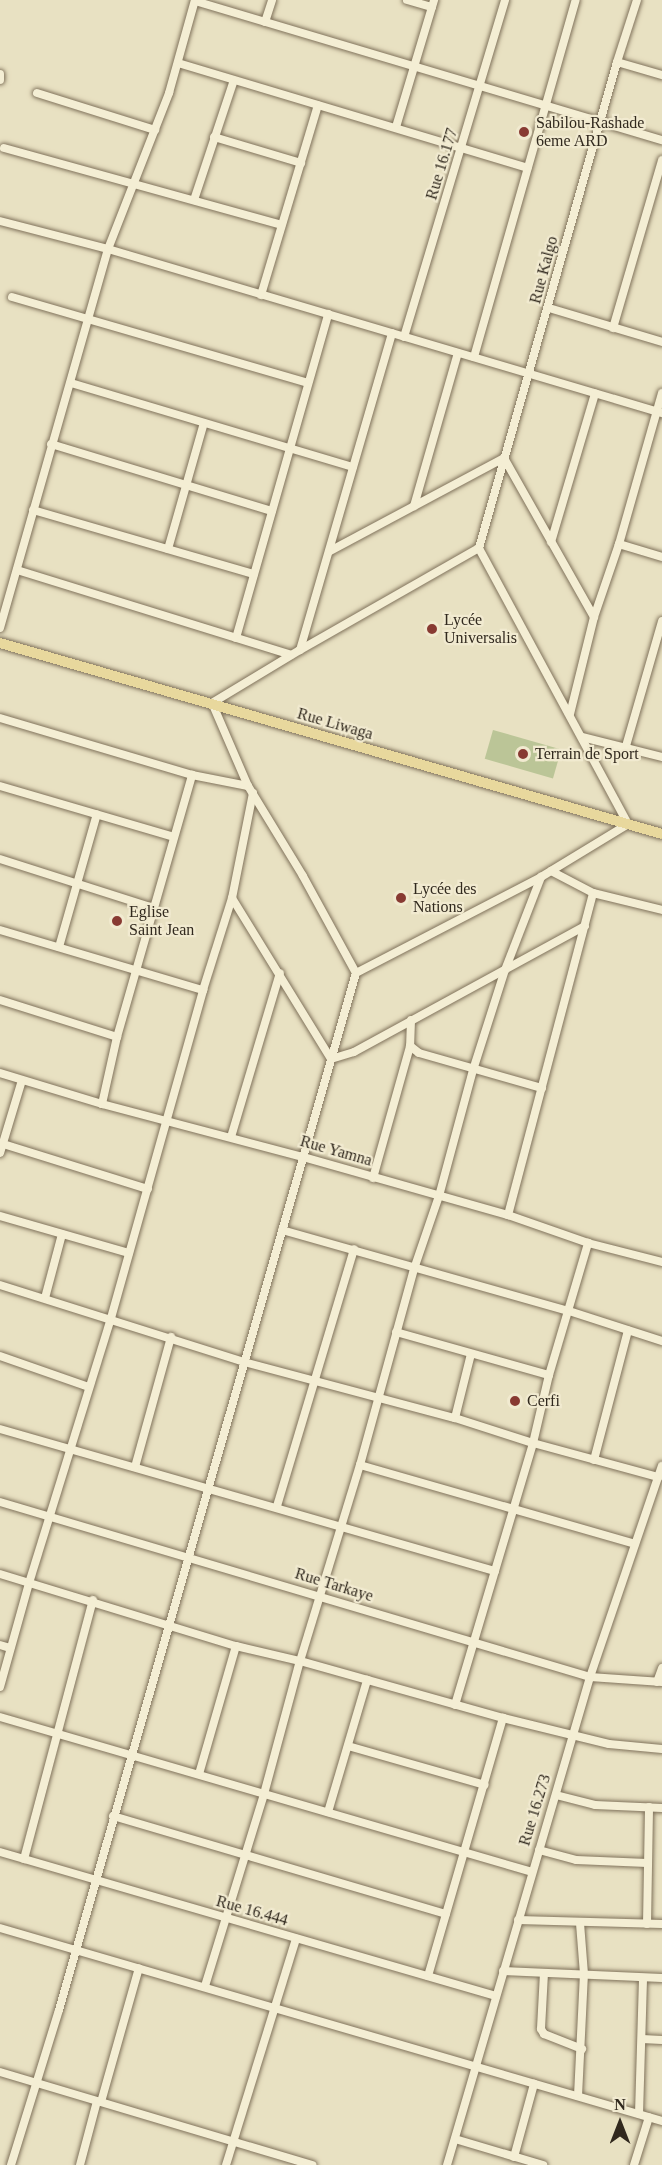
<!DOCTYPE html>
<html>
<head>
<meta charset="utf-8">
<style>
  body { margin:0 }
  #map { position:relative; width:662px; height:2165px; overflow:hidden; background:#e8e1c2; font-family:Georgia,serif }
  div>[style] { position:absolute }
  .green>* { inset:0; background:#bbc597; transform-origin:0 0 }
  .roads { filter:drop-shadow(0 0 2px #80725b) drop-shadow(0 0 2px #80725b) }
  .minor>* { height:8px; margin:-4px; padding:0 4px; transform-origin:4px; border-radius:4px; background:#f4eed4 }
  .major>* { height:10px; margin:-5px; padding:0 5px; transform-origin:5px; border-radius:5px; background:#e8d89d }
  .dots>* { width:16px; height:16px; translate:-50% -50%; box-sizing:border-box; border:3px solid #f1ead0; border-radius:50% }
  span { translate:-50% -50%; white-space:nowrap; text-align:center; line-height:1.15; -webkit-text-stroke:4.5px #f1ead0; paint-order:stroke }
  .poi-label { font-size:16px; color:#31291e }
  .left { translate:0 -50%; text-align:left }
  .street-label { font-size:16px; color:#31291e }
  .north { position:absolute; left:590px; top:2093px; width:60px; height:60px; -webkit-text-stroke:4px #f1ead0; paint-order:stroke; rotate:0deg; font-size:16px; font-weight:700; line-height:24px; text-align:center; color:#31291e }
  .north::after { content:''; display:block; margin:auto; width:21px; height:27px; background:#31291e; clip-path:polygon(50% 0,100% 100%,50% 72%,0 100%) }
</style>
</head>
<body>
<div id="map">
  <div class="green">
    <div style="left:493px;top:730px;width:71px;height:30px;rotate:16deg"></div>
  </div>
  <div class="roads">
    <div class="minor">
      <div style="left:407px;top:0;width:26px;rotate:16deg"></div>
      <div style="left:195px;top:1px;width:487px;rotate:16.6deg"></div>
      <div style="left:265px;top:22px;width:23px;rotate:-72deg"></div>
      <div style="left:617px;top:62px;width:47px;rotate:16.1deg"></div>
      <div style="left:178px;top:63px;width:365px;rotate:16.7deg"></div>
      <div style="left:0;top:74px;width:6px;rotate:90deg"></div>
      <div style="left:37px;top:93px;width:124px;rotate:17.4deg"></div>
      <div style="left:396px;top:127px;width:133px;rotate:-73.3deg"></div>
      <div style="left:214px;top:137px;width:91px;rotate:16.6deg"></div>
      <div style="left:4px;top:148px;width:288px;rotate:15.5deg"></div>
      <div style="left:194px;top:200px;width:126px;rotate:-71.6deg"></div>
      <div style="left:0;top:221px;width:112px;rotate:14.5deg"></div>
      <div style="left:108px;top:249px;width:578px;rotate:16.49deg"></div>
      <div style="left:261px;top:295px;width:198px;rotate:-73.3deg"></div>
      <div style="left:12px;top:297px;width:308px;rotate:16.2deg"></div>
      <div style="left:549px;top:308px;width:118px;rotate:16.7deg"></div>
      <div style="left:613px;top:328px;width:175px;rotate:-73.7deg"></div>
      <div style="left:404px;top:337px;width:352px;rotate:-73.3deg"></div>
      <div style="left:474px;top:357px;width:371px;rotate:-74.1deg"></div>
      <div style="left:71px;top:383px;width:294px;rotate:16.6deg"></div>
      <div style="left:51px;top:444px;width:231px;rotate:16.9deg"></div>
      <div style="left:414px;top:506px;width:159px;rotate:-74deg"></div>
      <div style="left:33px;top:510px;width:230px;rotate:16.2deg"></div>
      <div style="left:551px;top:542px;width:155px;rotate:-73.5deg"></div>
      <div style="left:619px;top:544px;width:45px;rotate:16.8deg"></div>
      <div style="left:479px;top:548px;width:505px;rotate:-74.15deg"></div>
      <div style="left:617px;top:62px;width:65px;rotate:-72.1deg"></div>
      <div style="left:168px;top:549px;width:131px;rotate:-74.1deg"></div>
      <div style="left:330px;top:551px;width:197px;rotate:-28.1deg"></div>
      <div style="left:504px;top:458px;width:183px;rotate:60.5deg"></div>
      <div style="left:17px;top:570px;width:287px;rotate:17.2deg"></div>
      <div style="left:0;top:628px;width:394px;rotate:-74.1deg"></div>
      <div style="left:108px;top:249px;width:168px;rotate:-68.6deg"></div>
      <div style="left:169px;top:93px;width:97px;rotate:-74.4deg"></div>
      <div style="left:236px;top:638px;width:337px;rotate:-74.1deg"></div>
      <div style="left:300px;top:650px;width:330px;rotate:-73.8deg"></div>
      <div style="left:570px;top:714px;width:100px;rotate:-76.1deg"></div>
      <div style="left:594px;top:617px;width:77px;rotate:-71.1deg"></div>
      <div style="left:619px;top:544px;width:157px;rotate:-74.1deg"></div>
      <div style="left:0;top:718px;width:200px;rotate:16.5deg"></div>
      <div style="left:192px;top:775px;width:57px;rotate:11.1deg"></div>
      <div style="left:582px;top:737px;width:82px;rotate:14deg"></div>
      <div style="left:626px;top:746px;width:130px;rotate:-73.9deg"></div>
      <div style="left:0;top:786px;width:181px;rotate:16.3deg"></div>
      <div style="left:253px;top:793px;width:107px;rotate:101.3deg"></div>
      <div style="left:232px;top:898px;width:189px;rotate:58.4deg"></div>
      <div style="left:331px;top:1059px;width:24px;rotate:-17deg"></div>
      <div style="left:354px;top:1052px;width:263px;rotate:-28.6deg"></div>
      <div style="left:0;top:859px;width:162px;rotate:17.7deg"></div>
      <div style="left:551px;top:871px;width:47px;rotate:27.6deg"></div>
      <div style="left:593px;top:893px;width:71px;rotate:13.8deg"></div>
      <div style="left:0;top:930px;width:212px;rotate:16.5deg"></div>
      <div style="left:59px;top:947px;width:138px;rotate:-74.1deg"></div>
      <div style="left:356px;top:973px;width:208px;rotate:-27.4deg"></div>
      <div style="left:541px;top:877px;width:102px;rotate:-31.3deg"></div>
      <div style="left:628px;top:824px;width:314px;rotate:-118.4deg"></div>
      <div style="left:0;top:1000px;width:123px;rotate:17.5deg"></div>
      <div style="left:411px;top:1020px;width:26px;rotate:92deg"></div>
      <div style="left:410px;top:1046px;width:11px;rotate:38deg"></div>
      <div style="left:419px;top:1053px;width:128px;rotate:15.9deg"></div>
      <div style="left:0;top:1073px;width:107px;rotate:16.9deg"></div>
      <div style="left:102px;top:1104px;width:208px;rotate:14.8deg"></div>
      <div style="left:303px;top:1157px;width:213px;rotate:15.8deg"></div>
      <div style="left:508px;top:1215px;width:85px;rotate:19.3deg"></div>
      <div style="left:588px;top:1243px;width:76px;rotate:14.4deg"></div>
      <div style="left:102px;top:1104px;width:69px;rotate:-77.4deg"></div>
      <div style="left:117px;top:1037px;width:273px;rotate:-74deg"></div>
      <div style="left:231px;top:1137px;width:171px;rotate:-73.4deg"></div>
      <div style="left:0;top:1143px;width:155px;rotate:17.3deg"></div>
      <div style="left:0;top:1153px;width:76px;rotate:-73.2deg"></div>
      <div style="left:373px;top:1178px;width:137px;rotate:-74.3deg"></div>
      <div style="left:508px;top:1215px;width:333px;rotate:-75.2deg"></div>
      <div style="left:0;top:1216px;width:134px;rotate:16deg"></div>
      <div style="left:282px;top:1230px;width:298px;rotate:15.8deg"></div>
      <div style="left:569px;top:1311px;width:98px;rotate:17.9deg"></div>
      <div style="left:0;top:1285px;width:256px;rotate:17.5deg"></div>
      <div style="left:244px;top:1362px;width:218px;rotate:14.9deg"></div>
      <div style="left:455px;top:1418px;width:82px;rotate:17.8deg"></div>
      <div style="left:533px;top:1443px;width:130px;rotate:15.2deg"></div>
      <div style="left:45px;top:1298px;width:66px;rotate:-75.1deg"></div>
      <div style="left:396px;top:1332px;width:159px;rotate:15.7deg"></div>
      <div style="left:0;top:1356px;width:94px;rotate:19.2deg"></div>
      <div style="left:455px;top:1418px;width:66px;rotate:-76deg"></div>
      <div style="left:0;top:1429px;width:515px;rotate:16.01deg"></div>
      <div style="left:594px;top:1460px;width:134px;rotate:-75.3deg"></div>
      <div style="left:360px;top:1465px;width:286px;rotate:16deg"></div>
      <div style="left:135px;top:1467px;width:135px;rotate:-74.5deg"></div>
      <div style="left:0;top:1502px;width:615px;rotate:16.52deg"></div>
      <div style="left:590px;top:1677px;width:72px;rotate:4deg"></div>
      <div style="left:277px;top:1506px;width:268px;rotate:-73.3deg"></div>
      <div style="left:0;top:1574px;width:247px;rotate:17deg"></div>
      <div style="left:236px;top:1646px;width:66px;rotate:13.2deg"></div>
      <div style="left:300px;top:1661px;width:211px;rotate:15.7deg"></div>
      <div style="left:503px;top:1718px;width:109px;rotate:13.8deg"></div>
      <div style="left:609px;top:1744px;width:53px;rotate:5.4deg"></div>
      <div style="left:0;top:1645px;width:10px;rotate:17deg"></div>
      <div style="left:657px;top:1682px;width:15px;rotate:-70deg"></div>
      <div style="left:0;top:1687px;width:108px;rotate:-74.4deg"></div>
      <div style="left:29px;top:1583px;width:277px;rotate:-72.8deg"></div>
      <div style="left:111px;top:1318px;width:341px;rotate:-74.3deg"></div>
      <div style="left:203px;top:990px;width:96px;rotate:-72.5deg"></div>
      <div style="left:455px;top:1705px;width:273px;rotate:-73.4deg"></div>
      <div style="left:533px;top:1443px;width:70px;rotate:-76.8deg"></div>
      <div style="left:549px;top:1375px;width:138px;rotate:-73.5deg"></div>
      <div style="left:0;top:1717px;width:554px;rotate:16.24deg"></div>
      <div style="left:348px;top:1746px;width:142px;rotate:15.9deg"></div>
      <div style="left:199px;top:1774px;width:133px;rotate:-73.9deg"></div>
      <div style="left:556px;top:1795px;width:40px;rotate:14.4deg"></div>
      <div style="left:595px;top:1805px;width:67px;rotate:2.6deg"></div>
      <div style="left:328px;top:1812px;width:138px;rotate:-73.5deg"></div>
      <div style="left:113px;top:1816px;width:347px;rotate:16.4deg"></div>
      <div style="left:539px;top:1850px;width:38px;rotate:15deg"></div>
      <div style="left:576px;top:1860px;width:71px;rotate:2.4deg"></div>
      <div style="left:0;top:1852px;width:516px;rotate:16.19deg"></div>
      <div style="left:24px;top:1859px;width:268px;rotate:-75.1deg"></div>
      <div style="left:518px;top:1920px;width:144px;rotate:1.6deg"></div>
      <div style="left:647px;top:1924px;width:117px;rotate:-89deg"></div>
      <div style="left:0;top:1928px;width:690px;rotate:16.25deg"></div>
      <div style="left:503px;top:1971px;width:159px;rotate:2.5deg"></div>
      <div style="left:544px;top:1973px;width:56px;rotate:93.1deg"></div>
      <div style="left:541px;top:2029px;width:6px;rotate:59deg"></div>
      <div style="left:544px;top:2034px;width:41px;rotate:21.5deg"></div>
      <div style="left:428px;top:1976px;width:269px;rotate:-73.8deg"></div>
      <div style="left:205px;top:1986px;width:201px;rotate:-72.9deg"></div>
      <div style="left:264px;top:1794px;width:138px;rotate:-74.9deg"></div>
      <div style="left:300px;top:1661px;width:205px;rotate:-73deg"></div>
      <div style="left:360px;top:1465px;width:206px;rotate:-74.6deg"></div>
      <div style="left:415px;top:1266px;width:74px;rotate:-71.1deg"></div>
      <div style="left:439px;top:1196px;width:131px;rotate:-74.9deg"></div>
      <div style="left:473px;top:1070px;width:105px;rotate:-72.3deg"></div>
      <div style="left:505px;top:970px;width:100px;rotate:-68.8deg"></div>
      <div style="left:642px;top:2039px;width:20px;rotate:3deg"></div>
      <div style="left:0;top:2072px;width:326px;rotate:16.6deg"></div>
      <div style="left:578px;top:2096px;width:122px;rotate:-87.2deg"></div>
      <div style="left:584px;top:1974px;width:51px;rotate:-94.5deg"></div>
      <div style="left:101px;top:2102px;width:139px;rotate:-74.2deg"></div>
      <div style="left:639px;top:2114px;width:136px;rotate:-88.3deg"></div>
      <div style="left:455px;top:2139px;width:92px;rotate:16.5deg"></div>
      <div style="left:514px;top:2157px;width:76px;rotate:-74.7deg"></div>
      <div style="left:11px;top:2165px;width:162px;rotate:-72.8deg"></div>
      <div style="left:59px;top:2010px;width:1079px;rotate:-74.02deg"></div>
      <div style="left:356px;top:973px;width:111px;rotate:-118.7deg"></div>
      <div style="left:303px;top:876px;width:105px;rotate:-121.4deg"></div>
      <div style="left:248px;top:786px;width:90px;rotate:-113.4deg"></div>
      <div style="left:212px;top:703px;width:103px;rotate:-31.1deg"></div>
      <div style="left:300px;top:650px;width:206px;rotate:-29.7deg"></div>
      <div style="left:80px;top:2165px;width:66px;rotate:-75.1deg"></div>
      <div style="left:226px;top:2165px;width:237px;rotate:-72.8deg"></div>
      <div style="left:447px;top:2165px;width:509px;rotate:-73.67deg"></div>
      <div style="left:590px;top:1677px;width:223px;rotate:-71.2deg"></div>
      <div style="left:634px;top:2165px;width:50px;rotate:-72.6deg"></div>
    </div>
    <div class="major">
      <div style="left:0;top:643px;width:689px;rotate:16.09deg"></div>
    </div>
  </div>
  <div class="dots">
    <div style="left:524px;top:132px;background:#883a32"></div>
    <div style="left:432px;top:629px;background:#883a32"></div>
    <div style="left:523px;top:754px;background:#883a32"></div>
    <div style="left:401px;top:898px;background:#883a32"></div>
    <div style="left:117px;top:921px;background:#883a32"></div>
    <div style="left:515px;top:1401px;background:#883a32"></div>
  </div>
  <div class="poi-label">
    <span class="left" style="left:536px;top:132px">Sabilou-Rashade<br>6eme ARD</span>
    <span class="left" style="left:444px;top:629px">Lycée<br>Universalis</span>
    <span class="left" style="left:535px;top:754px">Terrain de Sport</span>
    <span class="left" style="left:413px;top:898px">Lycée des<br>Nations</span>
    <span class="left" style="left:129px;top:921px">Eglise<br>Saint Jean</span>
    <span class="left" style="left:527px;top:1401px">Cerfi</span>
  </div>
  <div class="street-label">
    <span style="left:442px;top:164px;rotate:-73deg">Rue 16.177</span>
    <span style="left:544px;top:270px;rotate:-75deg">Rue Kalgo</span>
    <span style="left:335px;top:724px;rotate:16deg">Rue Liwaga</span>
    <span style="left:336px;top:1151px;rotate:16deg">Rue Yamna</span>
    <span style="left:334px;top:1585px;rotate:17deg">Rue Tarkaye</span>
    <span style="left:535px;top:1810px;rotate:-73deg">Rue 16.273</span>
    <span style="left:252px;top:1911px;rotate:16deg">Rue 16.444</span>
  </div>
  <div class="north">N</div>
</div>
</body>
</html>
